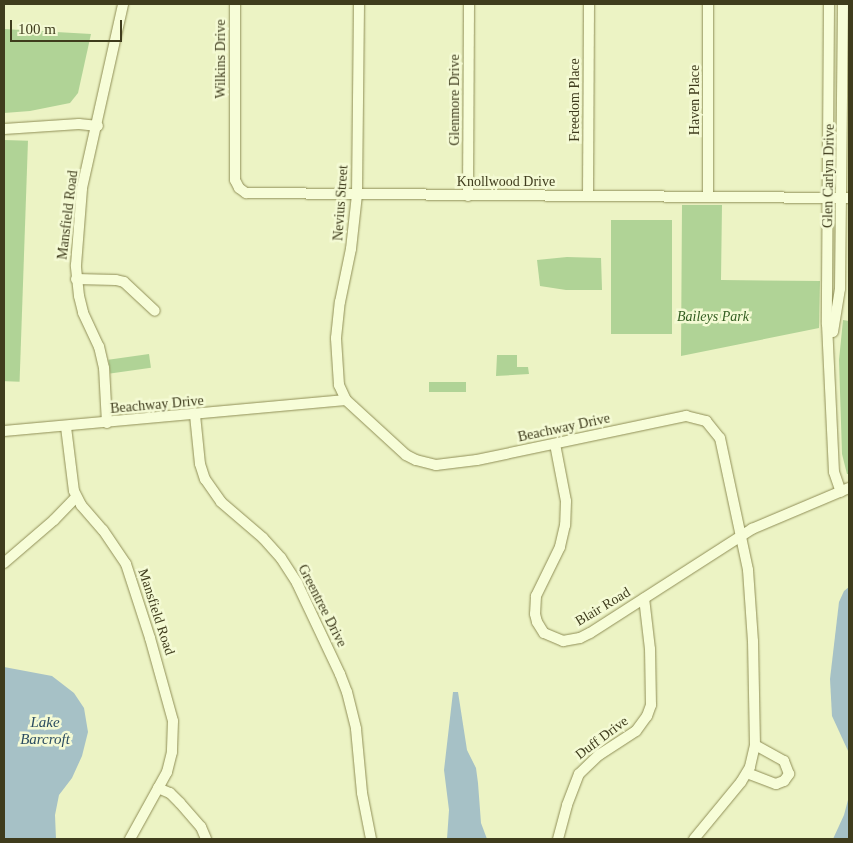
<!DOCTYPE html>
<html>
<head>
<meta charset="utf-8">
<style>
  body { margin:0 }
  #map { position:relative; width:853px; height:843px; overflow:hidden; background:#ecf3c4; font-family:"Times New Roman",serif }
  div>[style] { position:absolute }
  .green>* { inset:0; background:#b0d396; transform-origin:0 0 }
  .water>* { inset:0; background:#a6c1c6 }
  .roads { filter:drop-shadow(0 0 1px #908f57) drop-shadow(0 0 1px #908f57) }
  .minor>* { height:10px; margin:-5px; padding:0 5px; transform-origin:5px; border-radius:5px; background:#f7fdd8 }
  span { translate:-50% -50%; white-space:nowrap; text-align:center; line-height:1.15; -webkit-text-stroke:5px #f4fad4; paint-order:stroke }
  .street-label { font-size:14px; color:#3f3c1d }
  .park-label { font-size:14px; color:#335e21; font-style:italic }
  .water-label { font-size:15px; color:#2b4c60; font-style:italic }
  .frame { position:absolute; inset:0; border:5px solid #3f3c1d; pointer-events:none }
  .scale { position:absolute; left:10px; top:20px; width:112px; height:22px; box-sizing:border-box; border:2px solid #3f3c1d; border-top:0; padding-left:6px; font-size:15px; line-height:18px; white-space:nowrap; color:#3f3c1d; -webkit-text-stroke:4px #f4fad4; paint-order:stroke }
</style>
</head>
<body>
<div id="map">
  <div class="green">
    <div style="clip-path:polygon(4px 29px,91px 34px,78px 93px,70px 103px,30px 111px,4px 113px)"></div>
    <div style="left:4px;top:140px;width:24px;height:241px;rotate:2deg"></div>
    <div style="clip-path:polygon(682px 205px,722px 205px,721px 280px,820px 281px,819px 328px,681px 356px)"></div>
    <div style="left:611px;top:220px;width:61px;height:114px"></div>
    <div style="clip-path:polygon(567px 257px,601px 258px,602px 290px,566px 290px,540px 286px,537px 260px)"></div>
    <div style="clip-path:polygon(843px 320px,849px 321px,849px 474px,847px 474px,842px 454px,839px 360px)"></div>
    <div style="left:149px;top:354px;width:14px;height:41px;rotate:82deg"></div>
    <div style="clip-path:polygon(497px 355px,517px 355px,517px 367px,528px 367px,529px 374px,496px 376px)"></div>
    <div style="left:429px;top:382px;width:37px;height:10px"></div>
  </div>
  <div class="water">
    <div style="clip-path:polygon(849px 587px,849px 753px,832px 716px,830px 679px,839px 602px,844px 591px)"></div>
    <div style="clip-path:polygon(4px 667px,52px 676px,74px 693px,84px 708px,88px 732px,82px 756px,72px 778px,59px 795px,55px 815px,56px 839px,4px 839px)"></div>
    <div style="clip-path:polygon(453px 692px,458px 692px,467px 750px,476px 768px,478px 783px,481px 823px,487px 839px,447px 839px,449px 810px,444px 770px)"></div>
    <div style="clip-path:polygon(849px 796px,849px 839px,833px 839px,844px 815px)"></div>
  </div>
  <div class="roads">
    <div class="minor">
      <div style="left:235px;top:4px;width:176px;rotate:90deg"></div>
      <div style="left:235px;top:180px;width:9px;rotate:63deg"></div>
      <div style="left:239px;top:188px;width:9px;rotate:36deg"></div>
      <div style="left:246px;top:193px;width:603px;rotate:0.48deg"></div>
      <div style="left:829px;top:4px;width:320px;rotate:90.4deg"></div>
      <div style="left:827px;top:324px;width:148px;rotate:87.3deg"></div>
      <div style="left:834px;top:472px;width:21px;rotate:71deg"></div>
      <div style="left:4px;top:129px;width:75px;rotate:-3.8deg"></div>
      <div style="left:79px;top:124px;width:19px;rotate:6deg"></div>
      <div style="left:468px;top:196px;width:192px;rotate:-89.7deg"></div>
      <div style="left:588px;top:196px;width:192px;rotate:-89.7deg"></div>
      <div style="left:708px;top:197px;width:193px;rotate:-90deg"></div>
      <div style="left:76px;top:279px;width:40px;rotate:1.4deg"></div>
      <div style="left:116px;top:280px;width:8px;rotate:14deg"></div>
      <div style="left:124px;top:282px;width:42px;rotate:43.1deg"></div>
      <div style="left:833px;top:332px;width:44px;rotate:-80.8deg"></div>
      <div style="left:840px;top:289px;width:285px;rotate:-89.4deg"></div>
      <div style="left:346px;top:400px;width:17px;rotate:-115deg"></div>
      <div style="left:339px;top:385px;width:47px;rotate:-93.7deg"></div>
      <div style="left:336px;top:338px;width:36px;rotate:-84deg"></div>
      <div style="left:340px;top:302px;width:54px;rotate:-78.3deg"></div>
      <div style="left:351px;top:249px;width:54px;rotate:-83.7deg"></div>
      <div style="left:357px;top:195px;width:191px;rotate:-89.4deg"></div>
      <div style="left:195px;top:415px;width:49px;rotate:84.2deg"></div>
      <div style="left:200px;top:464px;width:16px;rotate:72deg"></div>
      <div style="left:205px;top:479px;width:28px;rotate:55deg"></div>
      <div style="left:221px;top:502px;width:55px;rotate:40.6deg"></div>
      <div style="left:263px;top:538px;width:27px;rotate:48deg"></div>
      <div style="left:281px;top:558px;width:30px;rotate:57deg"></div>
      <div style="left:297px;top:583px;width:101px;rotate:64.7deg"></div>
      <div style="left:340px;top:674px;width:19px;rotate:69deg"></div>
      <div style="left:347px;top:692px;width:38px;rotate:76deg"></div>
      <div style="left:356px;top:729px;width:64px;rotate:84.6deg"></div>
      <div style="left:362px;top:793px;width:47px;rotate:78.9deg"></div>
      <div style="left:107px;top:423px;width:55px;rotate:-93.1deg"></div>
      <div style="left:104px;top:368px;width:22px;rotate:-103deg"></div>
      <div style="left:99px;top:347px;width:38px;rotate:-115deg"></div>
      <div style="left:83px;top:312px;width:16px;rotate:-104deg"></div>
      <div style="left:79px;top:296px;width:31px;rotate:-96deg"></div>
      <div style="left:76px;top:265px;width:77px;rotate:-85.5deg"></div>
      <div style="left:82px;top:188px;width:189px;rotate:-77.4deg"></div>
      <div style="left:66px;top:427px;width:64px;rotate:82.9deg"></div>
      <div style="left:74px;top:491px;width:16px;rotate:63deg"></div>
      <div style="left:81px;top:505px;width:33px;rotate:49deg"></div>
      <div style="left:103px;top:530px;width:41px;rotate:55.9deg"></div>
      <div style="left:126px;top:564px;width:78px;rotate:72deg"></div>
      <div style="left:150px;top:638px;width:86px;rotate:74.5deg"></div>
      <div style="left:173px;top:721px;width:31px;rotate:92deg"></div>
      <div style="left:172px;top:752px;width:21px;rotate:104deg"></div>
      <div style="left:167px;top:772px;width:77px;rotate:118.9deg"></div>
      <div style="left:4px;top:431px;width:343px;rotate:-5.2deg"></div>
      <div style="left:346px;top:400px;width:81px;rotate:42.5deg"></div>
      <div style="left:406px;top:455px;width:11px;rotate:27deg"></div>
      <div style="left:416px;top:460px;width:21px;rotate:14deg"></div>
      <div style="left:436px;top:465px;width:41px;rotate:-7deg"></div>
      <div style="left:477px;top:460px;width:214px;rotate:-11.9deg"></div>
      <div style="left:686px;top:416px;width:21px;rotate:14deg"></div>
      <div style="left:706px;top:421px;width:22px;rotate:51deg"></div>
      <div style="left:720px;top:438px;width:135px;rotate:78deg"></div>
      <div style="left:748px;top:570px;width:71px;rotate:86deg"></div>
      <div style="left:753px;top:641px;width:104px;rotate:88.9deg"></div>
      <div style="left:755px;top:745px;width:23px;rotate:103deg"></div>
      <div style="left:750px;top:767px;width:17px;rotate:121deg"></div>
      <div style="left:741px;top:782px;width:74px;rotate:129.5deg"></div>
      <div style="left:555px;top:444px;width:58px;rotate:79.1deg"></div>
      <div style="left:566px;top:501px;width:24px;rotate:92deg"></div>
      <div style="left:565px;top:525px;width:23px;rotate:103deg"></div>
      <div style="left:560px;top:547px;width:55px;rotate:116.1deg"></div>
      <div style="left:536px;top:596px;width:18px;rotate:93deg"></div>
      <div style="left:535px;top:614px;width:8px;rotate:76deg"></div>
      <div style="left:537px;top:622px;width:13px;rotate:58deg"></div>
      <div style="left:544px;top:633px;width:21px;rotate:23deg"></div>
      <div style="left:563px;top:641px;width:17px;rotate:-10deg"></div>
      <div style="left:580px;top:638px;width:11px;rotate:-27deg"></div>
      <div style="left:590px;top:633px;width:193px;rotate:-32.7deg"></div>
      <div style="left:752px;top:529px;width:105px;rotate:-22.9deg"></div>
      <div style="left:4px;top:563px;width:66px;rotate:-40.7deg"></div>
      <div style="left:54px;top:520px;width:32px;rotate:-46deg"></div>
      <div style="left:747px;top:773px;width:31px;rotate:21deg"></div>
      <div style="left:776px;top:784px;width:9px;rotate:-21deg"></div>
      <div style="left:784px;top:781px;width:9px;rotate:-54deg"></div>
      <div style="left:789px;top:774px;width:14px;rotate:-111deg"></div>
      <div style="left:784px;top:761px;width:33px;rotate:-151deg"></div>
      <div style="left:158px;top:788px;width:13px;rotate:23deg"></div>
      <div style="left:170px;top:793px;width:14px;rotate:45deg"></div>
      <div style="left:180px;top:803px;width:32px;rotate:49deg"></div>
      <div style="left:201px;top:827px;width:13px;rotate:67deg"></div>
      <div style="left:558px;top:839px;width:35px;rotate:-75deg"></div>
      <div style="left:567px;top:805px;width:33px;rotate:-69deg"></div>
      <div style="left:579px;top:774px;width:28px;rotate:-44deg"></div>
      <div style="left:599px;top:755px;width:44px;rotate:-33deg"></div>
      <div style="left:636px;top:731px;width:19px;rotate:-54deg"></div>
      <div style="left:647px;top:716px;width:12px;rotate:-70deg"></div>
      <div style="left:651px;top:705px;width:56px;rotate:-91deg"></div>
      <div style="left:650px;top:649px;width:51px;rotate:-96.7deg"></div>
    </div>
  </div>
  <div class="street-label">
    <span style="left:221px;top:59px;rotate:-90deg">Wilkins Drive</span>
    <span style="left:455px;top:100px;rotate:-90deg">Glenmore Drive</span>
    <span style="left:575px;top:100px;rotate:-90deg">Freedom Place</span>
    <span style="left:695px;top:100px;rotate:-90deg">Haven Place</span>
    <span style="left:829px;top:176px;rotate:-89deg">Glen Carlyn Drive</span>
    <span style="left:506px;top:182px">Knollwood Drive</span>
    <span style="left:341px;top:203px;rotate:-86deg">Nevius Street</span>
    <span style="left:68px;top:215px;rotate:-83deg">Mansfield Road</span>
    <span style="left:157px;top:405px;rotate:-5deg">Beachway Drive</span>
    <span style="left:564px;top:428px;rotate:-12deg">Beachway Drive</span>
    <span style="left:322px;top:606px;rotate:63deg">Greentree Drive</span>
    <span style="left:603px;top:607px;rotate:-31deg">Blair Road</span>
    <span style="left:156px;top:612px;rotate:72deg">Mansfield Road</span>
    <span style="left:602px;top:738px;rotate:-37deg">Duff Drive</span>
  </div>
  <div class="park-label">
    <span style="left:713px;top:317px">Baileys Park</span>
  </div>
  <div class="water-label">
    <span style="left:45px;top:731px">Lake<br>Barcroft</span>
  </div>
  <div class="frame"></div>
  <div class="scale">100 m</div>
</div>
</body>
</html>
